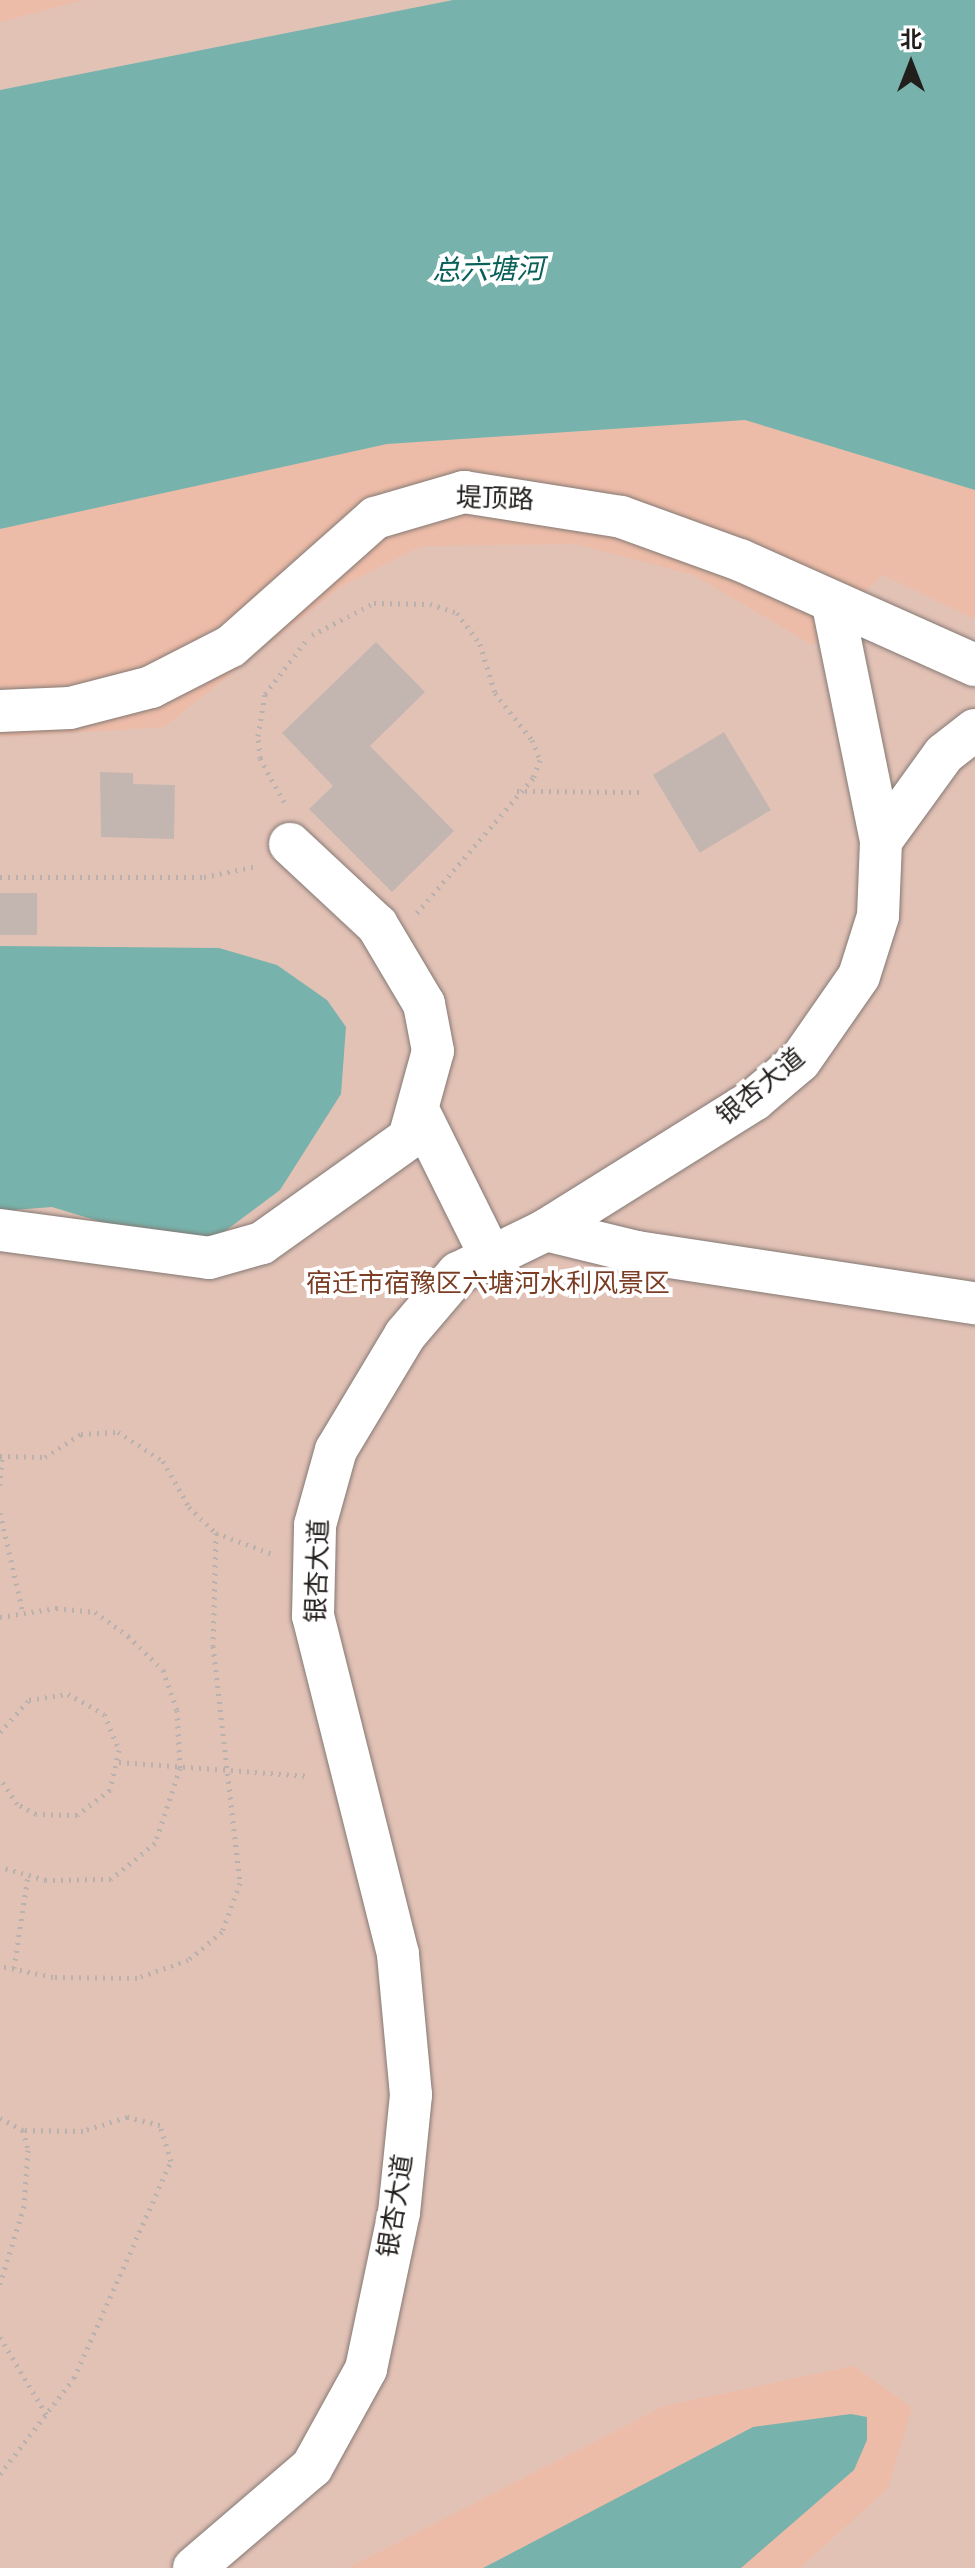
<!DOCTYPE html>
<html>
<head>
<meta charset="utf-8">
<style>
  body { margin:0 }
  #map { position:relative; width:975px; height:2568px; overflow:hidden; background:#fef6f3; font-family:"Work Sans","Noto Sans SC",sans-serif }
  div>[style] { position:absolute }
  .green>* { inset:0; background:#e3c2b6; transform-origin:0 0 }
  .forest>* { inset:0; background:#edbca8 }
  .water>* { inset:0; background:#77b3ac }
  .building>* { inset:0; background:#c3b6b1; transform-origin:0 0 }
  .path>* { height:5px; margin-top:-2.5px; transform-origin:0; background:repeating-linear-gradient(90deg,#b8b1ae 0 2px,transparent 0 8px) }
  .roads { filter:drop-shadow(0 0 2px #847974) drop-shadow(0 0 2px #847974) }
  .minor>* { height:42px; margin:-21px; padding:0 21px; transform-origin:21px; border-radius:21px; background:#fff }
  span { translate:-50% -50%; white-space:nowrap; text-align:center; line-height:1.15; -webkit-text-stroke:8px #fff; paint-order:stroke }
  .street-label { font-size:26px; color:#221e1c }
  .park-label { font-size:26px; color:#7b3e24 }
  .water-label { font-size:28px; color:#096059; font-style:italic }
  .north { position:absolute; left:871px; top:24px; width:80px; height:80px; -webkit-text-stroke:6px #fff; paint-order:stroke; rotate:0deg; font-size:22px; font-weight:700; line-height:32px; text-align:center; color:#221e1c }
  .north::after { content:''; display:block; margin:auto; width:28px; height:36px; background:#221e1c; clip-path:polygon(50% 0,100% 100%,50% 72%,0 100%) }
</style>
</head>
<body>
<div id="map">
  <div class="green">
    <div style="left:0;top:0;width:975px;height:2568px"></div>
  </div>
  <div class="forest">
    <div style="clip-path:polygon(0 0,83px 0,0 22px)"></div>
    <div style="clip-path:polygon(746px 420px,975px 490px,975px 619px,882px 575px,812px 645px,694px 575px,575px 544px,422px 546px,340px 587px,164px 727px,0 737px,0 529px,387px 444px)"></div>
    <div style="clip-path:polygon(854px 2366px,912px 2408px,888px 2488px,800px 2568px,348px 2568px,664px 2406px)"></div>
  </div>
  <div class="water">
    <div style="clip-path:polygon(453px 0,975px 0,975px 490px,745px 420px,387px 444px,0 529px,0 90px)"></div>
    <div style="clip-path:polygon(0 946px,219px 948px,277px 965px,327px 1000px,346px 1027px,341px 1094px,280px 1190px,213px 1240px,141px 1234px,52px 1207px,0 1211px)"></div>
    <div style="clip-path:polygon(851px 2414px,867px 2417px,867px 2440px,854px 2470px,741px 2568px,483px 2568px,753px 2427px)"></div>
  </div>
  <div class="building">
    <div style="clip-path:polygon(376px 642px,425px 692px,370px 746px,454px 831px,392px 892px,309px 809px,333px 786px,282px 733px)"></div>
    <div style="left:724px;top:732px;width:91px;height:83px;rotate:59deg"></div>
    <div style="clip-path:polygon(100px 772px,133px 773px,133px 784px,175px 785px,174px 839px,101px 837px)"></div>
    <div style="left:0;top:893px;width:37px;height:42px"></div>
  </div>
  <div class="path">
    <div style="left:312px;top:635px;width:70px;rotate:-27.3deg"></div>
    <div style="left:374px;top:603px;width:56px;rotate:1deg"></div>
    <div style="left:430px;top:604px;width:28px;rotate:18deg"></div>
    <div style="left:457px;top:613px;width:39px;rotate:53deg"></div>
    <div style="left:480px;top:644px;width:51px;rotate:73deg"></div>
    <div style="left:495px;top:693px;width:60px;rotate:51.8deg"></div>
    <div style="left:532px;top:740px;width:22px;rotate:68deg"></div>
    <div style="left:540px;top:760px;width:19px;rotate:111deg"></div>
    <div style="left:533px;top:778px;width:178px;rotate:130.7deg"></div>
    <div style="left:517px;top:791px;width:128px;rotate:0.4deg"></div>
    <div style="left:284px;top:802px;width:50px;rotate:-118.6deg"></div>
    <div style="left:260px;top:758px;width:22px;rotate:-95deg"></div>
    <div style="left:258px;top:736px;width:43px;rotate:-80.5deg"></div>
    <div style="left:265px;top:694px;width:66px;rotate:-52.4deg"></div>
    <div style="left:0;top:877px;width:204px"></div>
    <div style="left:204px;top:877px;width:54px;rotate:-11.7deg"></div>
    <div style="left:0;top:1456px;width:45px;rotate:1.3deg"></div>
    <div style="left:45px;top:1457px;width:43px;rotate:-32.6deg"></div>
    <div style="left:81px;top:1434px;width:37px;rotate:-3deg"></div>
    <div style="left:118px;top:1432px;width:54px;rotate:32.8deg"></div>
    <div style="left:163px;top:1461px;width:53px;rotate:60.5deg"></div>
    <div style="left:189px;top:1507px;width:37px;rotate:44deg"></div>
    <div style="left:216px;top:1533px;width:113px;rotate:91.5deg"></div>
    <div style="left:213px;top:1646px;width:239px;rotate:83.5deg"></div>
    <div style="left:240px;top:1883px;width:52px;rotate:110.2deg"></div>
    <div style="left:222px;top:1932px;width:44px;rotate:140.5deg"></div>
    <div style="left:188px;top:1960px;width:54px;rotate:160.6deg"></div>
    <div style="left:137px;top:1978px;width:84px;rotate:-179.3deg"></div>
    <div style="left:53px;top:1977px;width:54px;rotate:-168.3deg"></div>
    <div style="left:0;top:1485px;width:28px;rotate:-86deg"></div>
    <div style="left:0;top:1513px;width:103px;rotate:77deg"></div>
    <div style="left:216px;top:1533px;width:63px;rotate:20.4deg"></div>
    <div style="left:0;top:1617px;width:57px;rotate:-9.1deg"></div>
    <div style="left:56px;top:1608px;width:39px;rotate:6deg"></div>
    <div style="left:95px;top:1612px;width:41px;rotate:36deg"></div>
    <div style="left:128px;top:1636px;width:49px;rotate:44.2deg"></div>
    <div style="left:163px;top:1670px;width:42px;rotate:70.7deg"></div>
    <div style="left:177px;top:1710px;width:58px;rotate:87deg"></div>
    <div style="left:180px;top:1768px;width:79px;rotate:108.4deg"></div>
    <div style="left:155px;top:1843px;width:57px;rotate:140.7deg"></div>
    <div style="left:111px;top:1879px;width:65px;rotate:179.1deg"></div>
    <div style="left:46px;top:1880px;width:48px;rotate:-164.2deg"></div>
    <div style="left:0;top:1732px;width:43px;rotate:-47.8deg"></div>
    <div style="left:29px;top:1700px;width:39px;rotate:-9deg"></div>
    <div style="left:68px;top:1694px;width:41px;rotate:29.1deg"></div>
    <div style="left:104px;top:1714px;width:39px;rotate:67deg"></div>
    <div style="left:119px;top:1750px;width:41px;rotate:102.7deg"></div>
    <div style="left:110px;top:1790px;width:41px;rotate:142.9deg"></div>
    <div style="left:77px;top:1815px;width:41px;rotate:-178.6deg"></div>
    <div style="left:36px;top:1814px;width:21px;rotate:-152deg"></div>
    <div style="left:17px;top:1804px;width:31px;rotate:-123deg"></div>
    <div style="left:119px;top:1762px;width:191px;rotate:4.2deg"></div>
    <div style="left:14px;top:1968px;width:94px;rotate:-81.4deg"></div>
    <div style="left:0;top:2118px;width:26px;rotate:28deg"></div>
    <div style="left:23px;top:2130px;width:21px;rotate:76deg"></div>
    <div style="left:28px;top:2150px;width:56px;rotate:94.1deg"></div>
    <div style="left:24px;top:2206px;width:82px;rotate:107.1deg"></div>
    <div style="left:0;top:2337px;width:90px;rotate:59.1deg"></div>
    <div style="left:0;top:2474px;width:121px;rotate:-52.4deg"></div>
    <div style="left:74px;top:2378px;width:238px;rotate:-65.9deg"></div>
    <div style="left:171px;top:2161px;width:38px;rotate:-107deg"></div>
    <div style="left:160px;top:2125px;width:34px;rotate:-166deg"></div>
    <div style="left:127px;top:2117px;width:46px;rotate:162.3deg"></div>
    <div style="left:83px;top:2131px;width:60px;rotate:-179deg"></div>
  </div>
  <div class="roads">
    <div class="minor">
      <div style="left:0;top:711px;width:70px;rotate:-2.5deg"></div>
      <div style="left:70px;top:708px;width:84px;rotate:-14.5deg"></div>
      <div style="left:151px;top:687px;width:90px;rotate:-27.1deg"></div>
      <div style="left:231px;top:646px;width:193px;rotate:-41.6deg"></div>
      <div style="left:375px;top:518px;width:93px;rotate:-16.3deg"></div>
      <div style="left:464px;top:492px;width:159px;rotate:9deg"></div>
      <div style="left:621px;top:517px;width:127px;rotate:19.9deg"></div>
      <div style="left:740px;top:560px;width:257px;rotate:24.1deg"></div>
      <div style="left:881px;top:841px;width:107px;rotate:-54.1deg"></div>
      <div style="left:944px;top:754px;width:39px;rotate:-38deg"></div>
      <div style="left:419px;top:1112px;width:162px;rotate:63.6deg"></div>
      <div style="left:0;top:1230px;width:211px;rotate:7.6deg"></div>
      <div style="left:209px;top:1258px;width:55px;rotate:-15.8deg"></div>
      <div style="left:262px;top:1243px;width:181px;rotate:-35.5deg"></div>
      <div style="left:409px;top:1138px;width:90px;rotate:-74.6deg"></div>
      <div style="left:433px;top:1051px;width:48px;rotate:-100.8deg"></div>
      <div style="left:424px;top:1004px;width:92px;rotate:-120.7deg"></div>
      <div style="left:377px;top:925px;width:119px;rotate:-137deg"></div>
      <div style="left:546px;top:1230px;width:93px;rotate:13.7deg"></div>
      <div style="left:636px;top:1252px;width:343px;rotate:8.6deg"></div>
      <div style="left:194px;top:2568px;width:155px;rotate:-40.6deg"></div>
      <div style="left:312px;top:2467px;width:112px;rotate:-61.1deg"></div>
      <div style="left:366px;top:2369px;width:159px;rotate:-78.1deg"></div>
      <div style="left:399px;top:2213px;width:119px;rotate:-84.2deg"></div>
      <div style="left:411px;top:2095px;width:142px;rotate:-95.3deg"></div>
      <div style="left:398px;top:1954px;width:349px;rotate:-104.1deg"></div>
      <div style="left:313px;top:1616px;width:91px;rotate:-88.7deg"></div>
      <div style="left:315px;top:1525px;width:78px;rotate:-74.4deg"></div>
      <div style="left:336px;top:1450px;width:134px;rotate:-59deg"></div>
      <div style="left:405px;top:1335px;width:82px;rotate:-49.5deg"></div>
      <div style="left:458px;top:1273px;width:98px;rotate:-26deg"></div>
      <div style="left:546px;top:1230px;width:245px;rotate:-32deg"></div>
      <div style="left:754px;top:1100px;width:60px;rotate:-40.3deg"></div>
      <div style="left:800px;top:1061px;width:103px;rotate:-55.2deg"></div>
      <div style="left:859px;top:976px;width:63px;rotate:-72.4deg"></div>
      <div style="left:878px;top:916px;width:75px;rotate:-87.7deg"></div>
      <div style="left:881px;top:841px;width:240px;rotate:-101.5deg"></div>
    </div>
  </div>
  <div class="street-label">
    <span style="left:495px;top:499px;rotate:2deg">堤顶路</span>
    <span style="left:761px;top:1087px;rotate:-39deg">银杏大道</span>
    <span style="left:318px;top:1571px;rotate:-88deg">银杏大道</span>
    <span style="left:396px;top:2206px;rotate:-81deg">银杏大道</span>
  </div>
  <div class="park-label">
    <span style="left:488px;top:1284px">宿迁市宿豫区六塘河水利风景区</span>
  </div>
  <div class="water-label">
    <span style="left:488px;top:270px;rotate:-1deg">总六塘河</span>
  </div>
  <div class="north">北</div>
</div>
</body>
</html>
